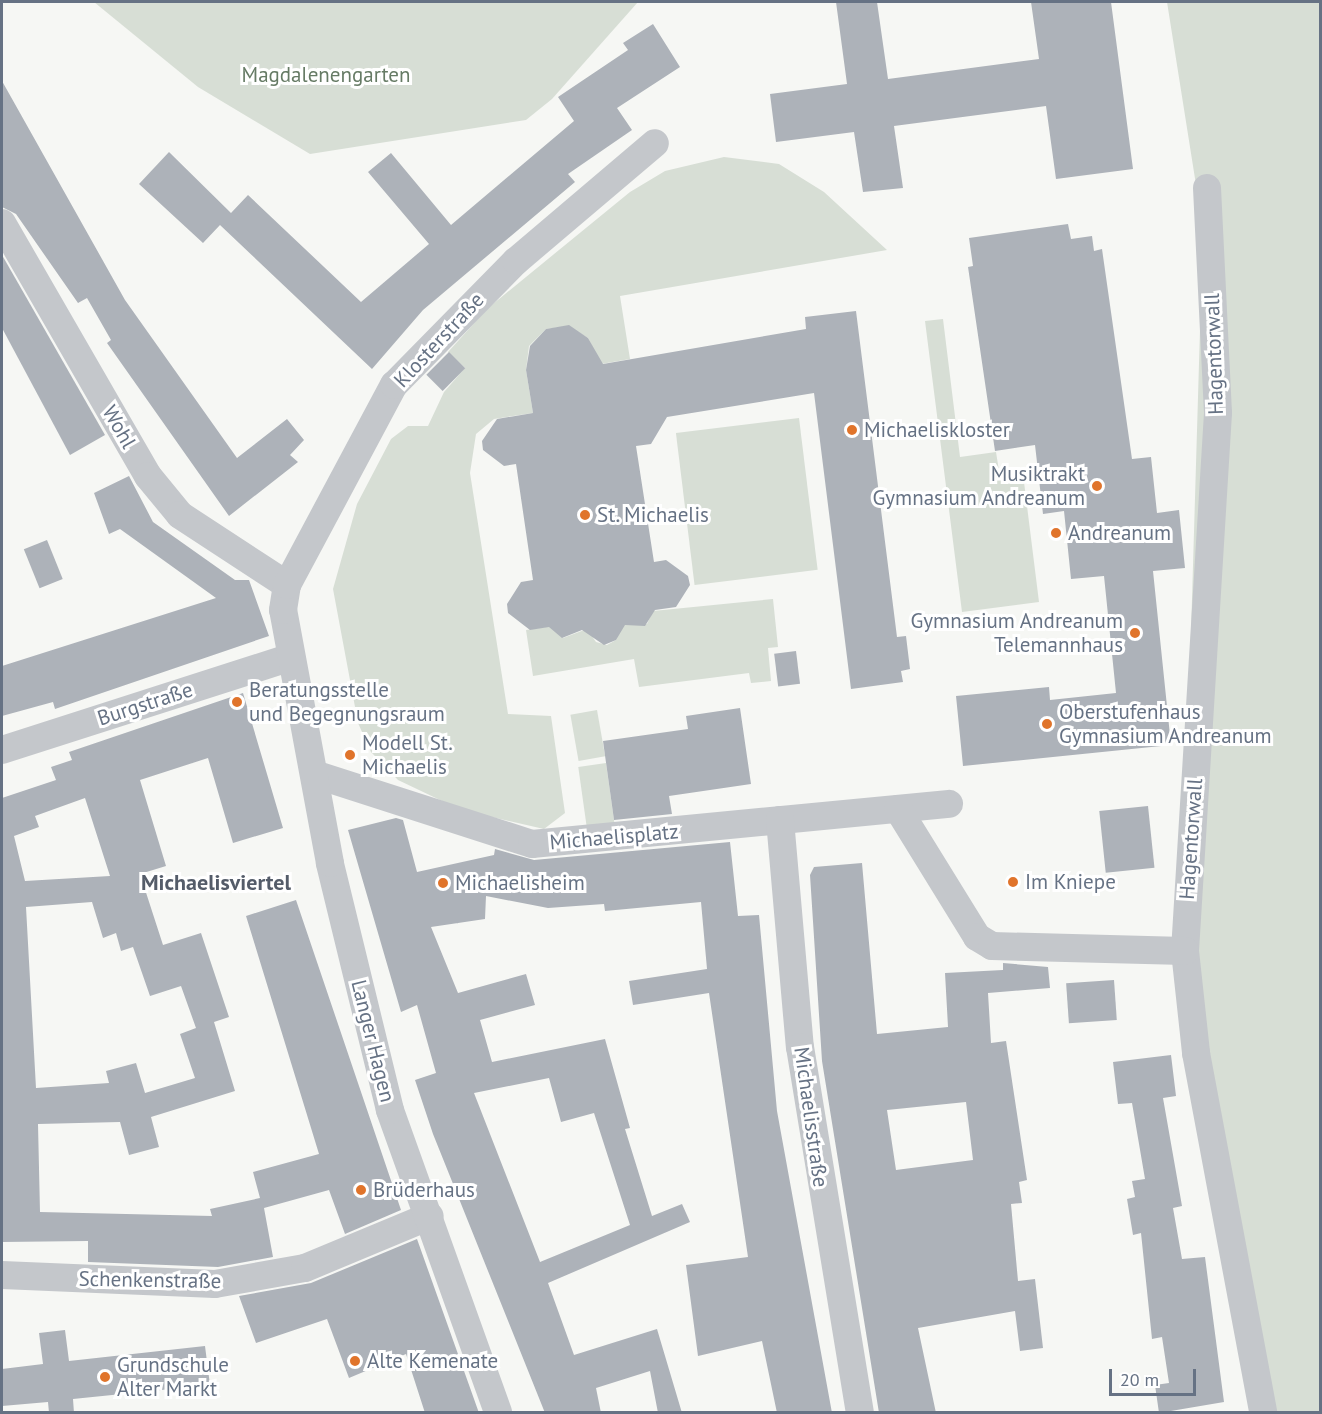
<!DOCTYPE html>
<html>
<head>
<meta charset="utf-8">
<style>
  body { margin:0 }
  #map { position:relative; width:1322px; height:1414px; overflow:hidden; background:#f6f7f4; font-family:"PT Sans",sans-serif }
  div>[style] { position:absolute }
  .green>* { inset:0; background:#d7ded5; transform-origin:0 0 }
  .building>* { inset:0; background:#adb2b9; transform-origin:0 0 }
  .minor>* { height:28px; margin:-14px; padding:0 14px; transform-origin:14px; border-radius:14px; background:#c4c7cb }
  .dots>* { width:16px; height:16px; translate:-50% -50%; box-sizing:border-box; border:3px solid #fff; border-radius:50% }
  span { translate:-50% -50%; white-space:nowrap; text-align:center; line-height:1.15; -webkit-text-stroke:6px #fff; paint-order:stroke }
  .park-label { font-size:21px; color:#667b65 }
  .street-label { font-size:21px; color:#667284 }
  .poi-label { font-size:21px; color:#667284 }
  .left { translate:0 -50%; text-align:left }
  .right { translate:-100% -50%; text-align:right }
  .neighbourhood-label { font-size:22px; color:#545c69; font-weight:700 }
  .frame { position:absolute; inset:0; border:3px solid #667284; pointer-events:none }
  .scale { position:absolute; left:1109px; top:1369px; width:87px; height:27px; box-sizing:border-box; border:3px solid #667284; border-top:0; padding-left:8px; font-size:18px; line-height:21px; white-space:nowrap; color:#667284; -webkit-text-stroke:4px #fff; paint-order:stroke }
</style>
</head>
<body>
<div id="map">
  <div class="green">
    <div style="clip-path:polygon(94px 2px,638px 2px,552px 99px,526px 120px,310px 154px,198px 87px)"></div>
    <div style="clip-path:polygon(1167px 2px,1320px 2px,1320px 1412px,1271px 1412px,1193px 1043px,1187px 767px,1203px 229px)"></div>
    <div style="clip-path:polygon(724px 157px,779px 164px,824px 192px,887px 250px,620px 296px,630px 359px,601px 364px,588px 338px,569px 326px,546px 329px,529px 346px,526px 370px,533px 413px,494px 419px,476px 434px,470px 473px,508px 714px,551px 716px,565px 813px,544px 829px,461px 810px,398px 780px,371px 752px,358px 723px,333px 589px,357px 504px,391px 439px,408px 426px,428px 426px,444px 392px,465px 368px,448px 352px,488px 308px,630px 192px,665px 171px)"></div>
    <div style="clip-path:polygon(943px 319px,960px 457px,996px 452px,1000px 477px,1023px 474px,1039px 602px,962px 612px,925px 321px)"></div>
    <div style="left:799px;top:418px;width:153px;height:124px;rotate:83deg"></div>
    <div style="clip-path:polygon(773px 599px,778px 647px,768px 648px,771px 681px,751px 683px,749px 673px,639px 687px,634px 659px,533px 676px,526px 630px,552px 626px,563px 638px,587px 629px,596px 642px,607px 645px,616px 640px,620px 624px,647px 624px,653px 611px)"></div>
    <div style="left:597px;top:710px;width:47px;height:27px;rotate:80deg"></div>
    <div style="left:606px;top:763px;width:63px;height:28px;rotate:82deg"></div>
  </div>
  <div class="building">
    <div style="clip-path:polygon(836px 2px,877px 2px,888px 79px,1039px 59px,1031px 2px,1111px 2px,1133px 169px,1056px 179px,1046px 106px,894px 126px,903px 188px,863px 192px,854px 132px,776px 142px,770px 94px,847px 84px)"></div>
    <div style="clip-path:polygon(653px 24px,680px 67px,617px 108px,632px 130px,568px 174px,575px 182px,423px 310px,372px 369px,220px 225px,203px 243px,139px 184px,169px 152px,231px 213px,248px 195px,361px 302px,429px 244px,368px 172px,391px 153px,451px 225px,574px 121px,558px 97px,628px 50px,623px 43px)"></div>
    <div style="clip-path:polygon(2px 81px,125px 300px,237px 458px,287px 419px,304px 440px,290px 455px,298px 462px,229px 516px,107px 343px,111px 340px,87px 298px,78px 303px,16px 214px,2px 207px)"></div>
    <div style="clip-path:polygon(1068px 224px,1071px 239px,1092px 236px,1094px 251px,1102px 249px,1132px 459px,1151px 457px,1157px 513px,1179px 510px,1185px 568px,1153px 571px,1171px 745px,963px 766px,956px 696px,1049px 687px,1050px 700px,1116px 693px,1104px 576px,1071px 579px,1064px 511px,1043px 514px,1035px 445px,995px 451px,968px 267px,973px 266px,969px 238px)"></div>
    <div style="clip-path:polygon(2px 255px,105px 435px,70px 455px,2px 328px)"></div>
    <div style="clip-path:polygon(856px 311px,897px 637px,906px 636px,910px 669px,901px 671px,903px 682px,851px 689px,814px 393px,667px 417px,651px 444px,636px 446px,654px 562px,666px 560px,688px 576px,690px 585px,676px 607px,655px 610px,645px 626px,625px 625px,616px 640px,604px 645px,582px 630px,562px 638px,549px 627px,530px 630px,508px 613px,507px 604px,521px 582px,533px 580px,516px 464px,504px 466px,483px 450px,482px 441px,497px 419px,533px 413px,526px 370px,530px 346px,546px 329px,569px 325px,588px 338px,603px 364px,806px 329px,805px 317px)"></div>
    <div style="left:449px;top:352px;width:23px;height:32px;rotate:45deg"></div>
    <div style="clip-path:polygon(129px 476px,153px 522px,235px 580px,249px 580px,269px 636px,55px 709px,53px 702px,2px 716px,2px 666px,216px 598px,120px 529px,109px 534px,94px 493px)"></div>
    <div style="left:47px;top:540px;width:42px;height:25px;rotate:68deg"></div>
    <div style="left:796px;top:651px;width:33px;height:22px;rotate:83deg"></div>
    <div style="clip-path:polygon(evenodd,243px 693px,283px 828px,233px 843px,208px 758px,140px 780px,166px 866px,140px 874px,163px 945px,201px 933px,229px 1017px,214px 1022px,235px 1091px,151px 1117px,159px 1147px,129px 1155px,120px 1122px,38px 1124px,40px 1212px,212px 1216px,210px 1209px,260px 1198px,253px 1172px,319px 1154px,246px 916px,296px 900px,401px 1210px,345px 1234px,329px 1190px,264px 1208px,273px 1257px,218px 1267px,88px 1262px,88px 1241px,2px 1242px,2px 798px,56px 780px,51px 767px,72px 760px,69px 752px,243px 693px,85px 798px,110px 876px,25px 881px,14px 836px,39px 827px,35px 816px,85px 798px,243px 693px,92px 902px,103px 938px,116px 933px,121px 951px,133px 947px,150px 996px,181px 986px,196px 1028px,180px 1034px,195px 1078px,145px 1093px,136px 1063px,106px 1071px,109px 1083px,36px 1088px,26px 907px,92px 902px)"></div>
    <div style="clip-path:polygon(740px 708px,751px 784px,669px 796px,672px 814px,614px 820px,603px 741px,688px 729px,686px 716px)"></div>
    <div style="left:1148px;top:806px;width:62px;height:49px;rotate:84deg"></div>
    <div style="clip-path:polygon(evenodd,396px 818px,403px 820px,417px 872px,494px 855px,495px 849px,534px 860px,730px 842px,738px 916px,759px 915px,777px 1111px,832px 1413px,777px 1413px,762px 1341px,698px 1356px,686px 1265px,748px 1257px,709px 993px,633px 1005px,629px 981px,707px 969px,701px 902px,605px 911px,604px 904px,548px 908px,486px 896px,485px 919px,431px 927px,458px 993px,526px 974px,535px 1005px,480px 1020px,492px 1062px,605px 1039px,630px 1128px,625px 1129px,652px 1216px,682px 1204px,690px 1222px,548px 1283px,574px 1355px,657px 1329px,682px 1413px,658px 1413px,650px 1371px,596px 1388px,601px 1413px,545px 1413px,433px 1134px,415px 1080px,436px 1073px,417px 1005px,401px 1012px,348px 830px,396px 818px,549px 1078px,561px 1122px,594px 1113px,630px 1225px,540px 1262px,474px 1093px,549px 1078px)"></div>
    <div style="clip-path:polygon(evenodd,862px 863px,877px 1034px,948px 1027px,945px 973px,1003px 970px,1003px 963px,1048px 967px,1050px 988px,988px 993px,991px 1043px,1006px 1041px,1027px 1180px,1019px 1182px,1022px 1203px,1011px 1204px,1018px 1281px,1035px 1279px,1043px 1348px,1020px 1351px,1015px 1311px,918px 1328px,936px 1413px,879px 1413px,822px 1061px,810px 875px,814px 867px,862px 863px,966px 1102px,973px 1160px,896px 1170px,887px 1110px,966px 1102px)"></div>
    <div style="left:1114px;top:980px;width:40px;height:48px;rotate:86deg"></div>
    <div style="clip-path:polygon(1171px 1055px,1176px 1096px,1163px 1098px,1182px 1206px,1173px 1208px,1182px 1259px,1205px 1257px,1224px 1402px,1159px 1413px,1155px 1385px,1169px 1383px,1162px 1337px,1152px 1339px,1141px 1233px,1133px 1235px,1127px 1199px,1135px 1197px,1132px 1181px,1145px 1179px,1132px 1103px,1118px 1104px,1113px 1062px)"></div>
    <div style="clip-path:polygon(417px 1239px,479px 1413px,425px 1413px,406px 1354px,349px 1378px,327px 1319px,256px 1343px,239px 1296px,311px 1283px)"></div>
    <div style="clip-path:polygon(65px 1330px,69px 1361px,205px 1346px,210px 1385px,73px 1399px,74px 1413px,49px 1413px,48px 1402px,2px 1406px,2px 1369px,43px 1364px,39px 1333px)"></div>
  </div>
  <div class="minor">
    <div style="left:1207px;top:188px;width:225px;rotate:87.2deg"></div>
    <div style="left:1218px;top:413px;width:539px;rotate:93.51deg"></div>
    <div style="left:1185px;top:951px;width:103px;rotate:83.8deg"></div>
    <div style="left:1196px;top:1053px;width:365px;rotate:79.4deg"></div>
    <div style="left:2px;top:223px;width:292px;rotate:60deg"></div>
    <div style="left:148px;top:476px;width:50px;rotate:50.6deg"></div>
    <div style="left:180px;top:515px;width:128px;rotate:33.2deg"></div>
    <div style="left:2px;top:750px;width:300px;rotate:-17.8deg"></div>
    <div style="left:314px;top:774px;width:229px;rotate:17.8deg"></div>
    <div style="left:532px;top:844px;width:419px;rotate:-5.5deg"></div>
    <div style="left:898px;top:809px;width:150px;rotate:58.3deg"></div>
    <div style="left:977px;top:937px;width:17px;rotate:31deg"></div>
    <div style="left:992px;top:946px;width:193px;rotate:1.5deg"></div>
    <div style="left:780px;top:820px;width:228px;rotate:85deg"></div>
    <div style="left:800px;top:1047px;width:370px;rotate:80.7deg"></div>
    <div style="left:2px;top:1275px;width:213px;rotate:2.4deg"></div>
    <div style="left:215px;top:1284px;width:91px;rotate:-10.1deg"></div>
    <div style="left:305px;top:1268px;width:135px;rotate:-22.6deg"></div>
    <div style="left:498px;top:1412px;width:321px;rotate:-109.7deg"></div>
    <div style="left:390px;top:1110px;width:254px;rotate:-103.7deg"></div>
    <div style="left:330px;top:863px;width:257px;rotate:-100.5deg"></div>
    <div style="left:283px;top:610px;width:25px;rotate:-81deg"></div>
    <div style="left:287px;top:585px;width:227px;rotate:-61.9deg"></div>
    <div style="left:394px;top:385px;width:174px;rotate:-45.5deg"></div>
    <div style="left:516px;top:261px;width:182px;rotate:-40.3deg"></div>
  </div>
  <div class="dots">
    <div style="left:852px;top:430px;background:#e0742b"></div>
    <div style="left:1097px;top:486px;background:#e0742b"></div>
    <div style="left:585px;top:515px;background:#e0742b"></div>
    <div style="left:1056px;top:533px;background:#e0742b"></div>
    <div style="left:1135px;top:633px;background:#e0742b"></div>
    <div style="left:237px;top:702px;background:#e0742b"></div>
    <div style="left:1047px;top:724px;background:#e0742b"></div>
    <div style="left:350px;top:755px;background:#e0742b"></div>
    <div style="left:1013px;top:882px;background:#e0742b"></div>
    <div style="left:443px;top:883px;background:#e0742b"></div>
    <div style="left:361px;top:1190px;background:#e0742b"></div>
    <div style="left:355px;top:1361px;background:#e0742b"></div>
    <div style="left:105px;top:1377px;background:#e0742b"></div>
  </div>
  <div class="park-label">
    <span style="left:326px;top:75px">Magdalenengarten</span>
  </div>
  <div class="street-label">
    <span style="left:439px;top:340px;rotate:-47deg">Klosterstraße</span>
    <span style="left:1214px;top:354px;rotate:-92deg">Hagentorwall</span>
    <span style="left:119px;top:427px;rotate:60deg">Wohl</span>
    <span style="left:145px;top:704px;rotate:-18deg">Burgstraße</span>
    <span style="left:614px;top:837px;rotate:-5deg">Michaelisplatz</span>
    <span style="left:1191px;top:839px;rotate:-86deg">Hagentorwall</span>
    <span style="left:373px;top:1041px;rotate:76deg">Langer Hagen</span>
    <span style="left:811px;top:1117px;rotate:82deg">Michaelisstraße</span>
    <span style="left:150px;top:1280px;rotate:1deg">Schenkenstraße</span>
  </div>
  <div class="poi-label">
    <span class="left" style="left:864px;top:430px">Michaeliskloster</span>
    <span class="right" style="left:1085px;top:486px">Musiktrakt<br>Gymnasium Andreanum</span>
    <span class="left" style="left:597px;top:515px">St. Michaelis</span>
    <span class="left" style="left:1068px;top:533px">Andreanum</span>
    <span class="right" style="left:1123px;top:633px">Gymnasium Andreanum<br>Telemannhaus</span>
    <span class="left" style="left:249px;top:702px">Beratungsstelle<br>und Begegnungsraum</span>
    <span class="left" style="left:1059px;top:724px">Oberstufenhaus<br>Gymnasium Andreanum</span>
    <span class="left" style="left:362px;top:755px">Modell St.<br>Michaelis</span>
    <span class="left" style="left:1025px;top:882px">Im Kniepe</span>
    <span class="left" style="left:455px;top:883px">Michaelisheim</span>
    <span class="left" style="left:373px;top:1190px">Brüderhaus</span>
    <span class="left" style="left:367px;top:1361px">Alte Kemenate</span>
    <span class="left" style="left:117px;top:1377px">Grundschule<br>Alter Markt</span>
  </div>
  <div class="neighbourhood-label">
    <span style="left:216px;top:883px">Michaelisviertel</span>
  </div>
  <div class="frame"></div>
  <div class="scale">20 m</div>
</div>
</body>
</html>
